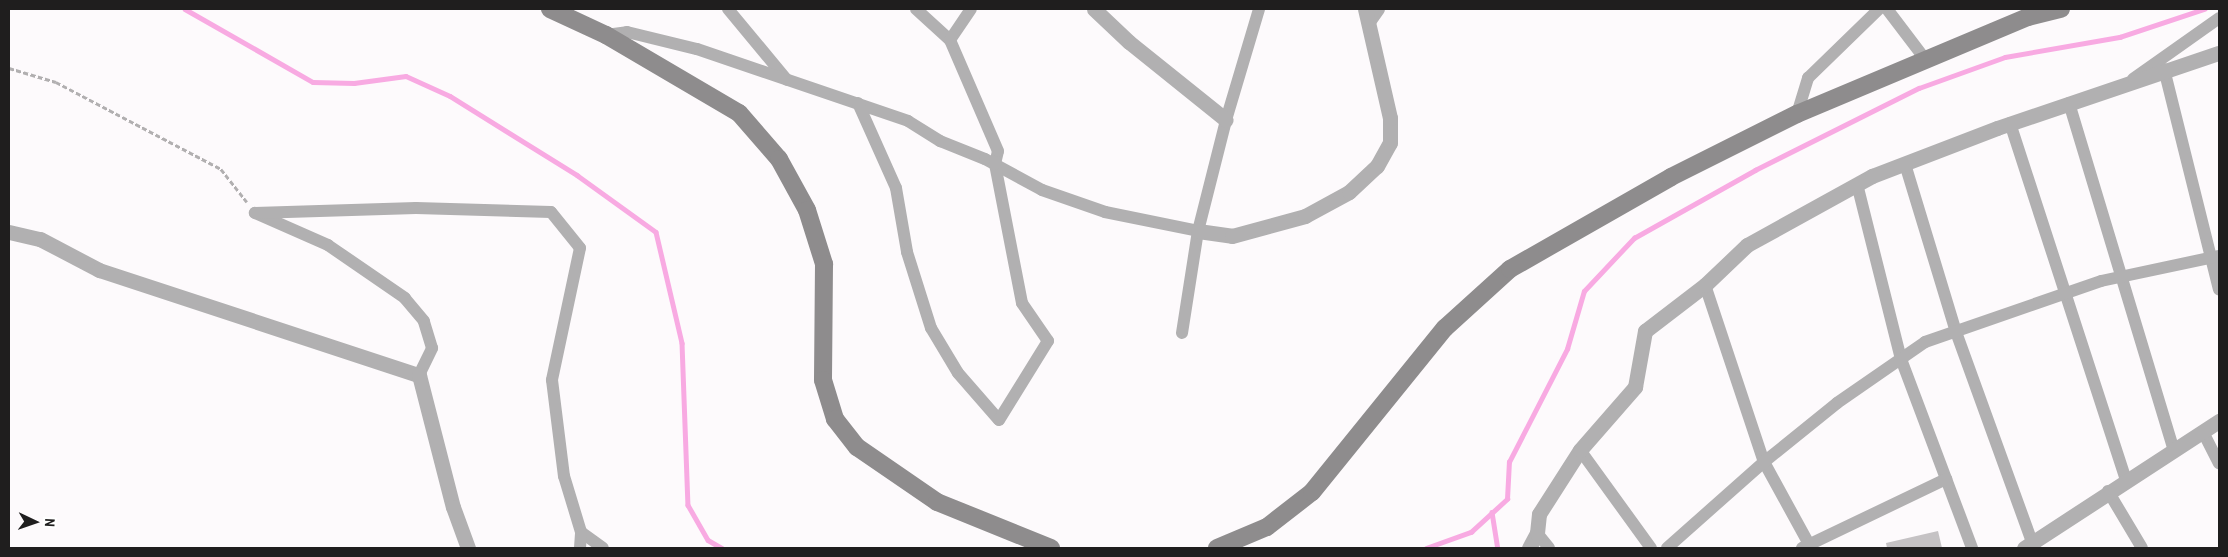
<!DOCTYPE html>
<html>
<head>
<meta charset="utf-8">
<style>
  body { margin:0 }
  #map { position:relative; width:2228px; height:557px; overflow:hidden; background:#fdfafc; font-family:"Archivo Narrow",sans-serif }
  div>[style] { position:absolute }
  .stream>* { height:4.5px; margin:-2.25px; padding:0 2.25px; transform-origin:2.25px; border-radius:2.25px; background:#f8aae2 }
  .building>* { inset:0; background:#c5c2c4 }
  .path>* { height:2.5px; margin-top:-1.25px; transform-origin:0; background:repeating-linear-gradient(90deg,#b1afb0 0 5px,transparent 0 7.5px) }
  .minor>* { height:12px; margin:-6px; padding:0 6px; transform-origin:6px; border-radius:6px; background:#b1b0b1 }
  .tertiary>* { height:15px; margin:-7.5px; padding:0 7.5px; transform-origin:7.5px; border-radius:7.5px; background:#b1b0b1 }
  .secondary>* { height:18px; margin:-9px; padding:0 9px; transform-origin:9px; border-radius:9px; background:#8e8c8d }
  span { translate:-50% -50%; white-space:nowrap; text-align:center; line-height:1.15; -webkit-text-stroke:4px #fff; paint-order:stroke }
  .frame { position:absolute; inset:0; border:10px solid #1f1e1e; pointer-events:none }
  .north { position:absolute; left:10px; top:497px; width:50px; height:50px; -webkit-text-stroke:4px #fff; paint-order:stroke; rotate:93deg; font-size:14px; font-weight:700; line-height:20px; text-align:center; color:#1f1e1e }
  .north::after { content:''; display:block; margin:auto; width:18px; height:22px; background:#1f1e1e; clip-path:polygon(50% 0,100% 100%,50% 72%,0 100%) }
</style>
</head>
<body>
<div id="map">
  <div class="stream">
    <div style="left:185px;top:9px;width:147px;rotate:29.7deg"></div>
    <div style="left:313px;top:82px;width:41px;rotate:1.4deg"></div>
    <div style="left:354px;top:83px;width:52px;rotate:-7.7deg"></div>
    <div style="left:406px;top:76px;width:48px;rotate:24.4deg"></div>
    <div style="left:450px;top:96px;width:150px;rotate:31.9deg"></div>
    <div style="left:577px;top:175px;width:97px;rotate:35.8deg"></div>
    <div style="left:656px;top:232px;width:114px;rotate:76.8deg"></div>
    <div style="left:682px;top:343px;width:162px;rotate:87.9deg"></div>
    <div style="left:688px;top:505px;width:40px;rotate:60.3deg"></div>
    <div style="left:708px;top:540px;width:16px;rotate:30deg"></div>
    <div style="left:1492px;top:512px;width:36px;rotate:81deg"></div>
    <div style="left:1426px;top:548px;width:48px;rotate:-19.6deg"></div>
    <div style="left:1471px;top:532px;width:49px;rotate:-42.5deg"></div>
    <div style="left:1507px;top:499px;width:37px;rotate:-87deg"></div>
    <div style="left:1509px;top:462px;width:127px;rotate:-62.8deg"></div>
    <div style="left:1567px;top:349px;width:60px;rotate:-73.7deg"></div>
    <div style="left:1584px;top:291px;width:73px;rotate:-46.7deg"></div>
    <div style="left:1634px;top:238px;width:139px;rotate:-29.3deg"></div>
    <div style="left:1755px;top:170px;width:183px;rotate:-26.6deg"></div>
    <div style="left:1919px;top:88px;width:91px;rotate:-19.8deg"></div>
    <div style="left:2005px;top:57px;width:117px;rotate:-9.9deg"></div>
    <div style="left:2120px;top:37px;width:89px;rotate:-18.4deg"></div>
  </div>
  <div class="building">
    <div style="clip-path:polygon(1938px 531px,1942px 548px,1887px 548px,1886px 543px)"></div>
  </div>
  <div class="path">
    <div style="left:9px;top:68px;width:49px;rotate:16.6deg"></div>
    <div style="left:56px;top:82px;width:187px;rotate:27.8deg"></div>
    <div style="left:221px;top:169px;width:42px;rotate:51.8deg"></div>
  </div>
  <div class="minor">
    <div style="left:728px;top:9px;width:92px;rotate:50.3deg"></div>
    <div style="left:916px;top:9px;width:46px;rotate:42.4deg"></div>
    <div style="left:1887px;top:9px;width:63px;rotate:52.8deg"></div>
    <div style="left:1368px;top:25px;width:19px;rotate:-55deg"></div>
    <div style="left:606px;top:35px;width:21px;rotate:-8deg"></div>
    <div style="left:627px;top:32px;width:72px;rotate:13.7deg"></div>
    <div style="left:697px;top:49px;width:223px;rotate:18.8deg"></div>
    <div style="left:908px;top:121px;width:38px;rotate:32deg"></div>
    <div style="left:940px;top:141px;width:48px;rotate:21.8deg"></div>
    <div style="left:985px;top:159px;width:65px;rotate:28.5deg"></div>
    <div style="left:1042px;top:190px;width:67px;rotate:19.2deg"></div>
    <div style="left:1105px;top:212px;width:95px;rotate:11.5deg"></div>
    <div style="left:2164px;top:69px;width:227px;rotate:76deg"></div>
    <div style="left:2133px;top:79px;width:105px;rotate:-35.3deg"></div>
    <div style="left:858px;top:103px;width:93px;rotate:65.9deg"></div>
    <div style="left:896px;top:188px;width:65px;rotate:80.2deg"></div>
    <div style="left:907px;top:252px;width:80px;rotate:72.5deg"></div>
    <div style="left:931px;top:328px;width:52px;rotate:59deg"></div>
    <div style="left:958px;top:373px;width:62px;rotate:48.9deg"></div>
    <div style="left:999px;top:420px;width:93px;rotate:-58.2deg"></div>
    <div style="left:1048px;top:341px;width:46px;rotate:-124.4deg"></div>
    <div style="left:1022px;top:303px;width:142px;rotate:-101deg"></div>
    <div style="left:995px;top:164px;width:13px;rotate:-77deg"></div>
    <div style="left:998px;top:151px;width:121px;rotate:-113.4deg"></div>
    <div style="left:950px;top:40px;width:37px;rotate:-56deg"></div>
    <div style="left:2069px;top:103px;width:363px;rotate:73.2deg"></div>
    <div style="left:1797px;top:114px;width:38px;rotate:-73deg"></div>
    <div style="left:1808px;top:78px;width:99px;rotate:-44.2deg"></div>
    <div style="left:2010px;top:123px;width:376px;rotate:72deg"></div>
    <div style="left:1905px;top:164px;width:176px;rotate:73.1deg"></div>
    <div style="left:1956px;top:332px;width:223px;rotate:70.1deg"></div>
    <div style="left:1857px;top:184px;width:180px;rotate:75.9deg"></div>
    <div style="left:1901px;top:359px;width:202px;rotate:69.4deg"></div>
    <div style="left:1705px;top:285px;width:187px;rotate:71.6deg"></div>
    <div style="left:1764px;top:462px;width:98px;rotate:61.3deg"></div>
    <div style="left:1182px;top:333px;width:103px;rotate:-81.1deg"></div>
    <div style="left:1198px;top:231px;width:114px;rotate:-75.8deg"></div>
    <div style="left:1226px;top:120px;width:116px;rotate:-73.4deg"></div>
    <div style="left:419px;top:375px;width:30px;rotate:-64deg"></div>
    <div style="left:432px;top:348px;width:28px;rotate:-107deg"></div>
    <div style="left:424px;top:321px;width:30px;rotate:-130deg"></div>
    <div style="left:405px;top:298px;width:93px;rotate:-145.5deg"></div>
    <div style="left:328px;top:245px;width:80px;rotate:-156.3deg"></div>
    <div style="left:255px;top:213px;width:161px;rotate:-1.8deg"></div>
    <div style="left:416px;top:208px;width:135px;rotate:1.7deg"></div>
    <div style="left:551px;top:212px;width:46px;rotate:51.1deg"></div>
    <div style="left:580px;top:248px;width:135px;rotate:102deg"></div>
    <div style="left:552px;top:380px;width:97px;rotate:82.9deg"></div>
    <div style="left:564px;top:476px;width:59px;rotate:73.1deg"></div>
    <div style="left:581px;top:532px;width:27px;rotate:36deg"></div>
    <div style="left:2203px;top:432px;width:35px;rotate:63deg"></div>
    <div style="left:1580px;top:450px;width:121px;rotate:54.1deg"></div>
    <div style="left:2108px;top:491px;width:66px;rotate:59.2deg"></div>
    <div style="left:1537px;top:533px;width:19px;rotate:51deg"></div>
    <div style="left:580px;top:548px;width:16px;rotate:-86deg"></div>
    <div style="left:1667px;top:548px;width:130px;rotate:-41.6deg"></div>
    <div style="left:1764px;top:462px;width:94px;rotate:-38.9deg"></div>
    <div style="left:1837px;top:403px;width:107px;rotate:-34.7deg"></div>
    <div style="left:1925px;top:342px;width:186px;rotate:-19.1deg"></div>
    <div style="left:2101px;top:281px;width:121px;rotate:-12deg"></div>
    <div style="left:1802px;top:548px;width:160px;rotate:-25.6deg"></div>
  </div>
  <div class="tertiary">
    <div style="left:1094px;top:9px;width:48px;rotate:43.3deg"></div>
    <div style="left:1129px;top:42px;width:124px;rotate:38.8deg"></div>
    <div style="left:1198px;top:231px;width:34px;rotate:8deg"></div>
    <div style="left:1232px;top:236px;width:76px;rotate:-15.3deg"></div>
    <div style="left:1305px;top:216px;width:50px;rotate:-28.6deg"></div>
    <div style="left:1349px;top:192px;width:38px;rotate:-43deg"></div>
    <div style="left:1377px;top:166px;width:26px;rotate:-61deg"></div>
    <div style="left:1390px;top:143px;width:25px;rotate:-90deg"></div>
    <div style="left:1390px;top:118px;width:112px;rotate:-102.9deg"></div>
    <div style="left:9px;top:232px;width:32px;rotate:13deg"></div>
    <div style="left:40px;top:239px;width:67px;rotate:27.7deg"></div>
    <div style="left:99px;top:270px;width:337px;rotate:18.2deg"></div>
    <div style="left:419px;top:375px;width:136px;rotate:75.6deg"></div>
    <div style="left:453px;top:507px;width:44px;rotate:69.9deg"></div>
    <div style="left:1529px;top:548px;width:17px;rotate:-62deg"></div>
    <div style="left:1537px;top:533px;width:19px;rotate:-84deg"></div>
    <div style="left:1539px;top:514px;width:76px;rotate:-57.4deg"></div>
    <div style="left:1580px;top:450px;width:84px;rotate:-48.9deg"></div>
    <div style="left:1635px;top:387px;width:57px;rotate:-79.9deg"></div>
    <div style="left:1645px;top:331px;width:76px;rotate:-37.5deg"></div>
    <div style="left:1705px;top:285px;width:58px;rotate:-43.6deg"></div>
    <div style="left:1747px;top:245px;width:143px;rotate:-28.9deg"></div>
    <div style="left:1872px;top:176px;width:134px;rotate:-21deg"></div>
    <div style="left:1997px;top:128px;width:234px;rotate:-18.7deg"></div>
    <div style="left:2024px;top:548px;width:233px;rotate:-33.1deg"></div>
  </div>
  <div class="secondary">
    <div style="left:550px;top:9px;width:62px;rotate:24.9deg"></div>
    <div style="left:606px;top:35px;width:154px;rotate:30.4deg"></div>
    <div style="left:739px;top:113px;width:61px;rotate:49deg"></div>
    <div style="left:779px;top:159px;width:58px;rotate:61.2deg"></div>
    <div style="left:807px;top:210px;width:57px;rotate:72.5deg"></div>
    <div style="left:824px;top:264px;width:116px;rotate:90.5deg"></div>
    <div style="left:823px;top:380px;width:41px;rotate:72.9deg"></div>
    <div style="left:835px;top:419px;width:36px;rotate:52deg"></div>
    <div style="left:857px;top:447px;width:97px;rotate:34.5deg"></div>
    <div style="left:937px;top:502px;width:123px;rotate:22deg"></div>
    <div style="left:1217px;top:548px;width:54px;rotate:-22.8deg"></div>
    <div style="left:1267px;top:527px;width:57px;rotate:-37.9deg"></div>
    <div style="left:1312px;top:492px;width:211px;rotate:-51deg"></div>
    <div style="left:1445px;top:328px;width:88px;rotate:-42.2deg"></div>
    <div style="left:1510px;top:269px;width:185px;rotate:-29.7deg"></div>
    <div style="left:1671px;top:177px;width:141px;rotate:-26.6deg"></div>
    <div style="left:1797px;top:114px;width:251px;rotate:-22.8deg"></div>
    <div style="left:2028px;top:17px;width:34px;rotate:-14deg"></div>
  </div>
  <div class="frame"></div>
  <div class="north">N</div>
</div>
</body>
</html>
